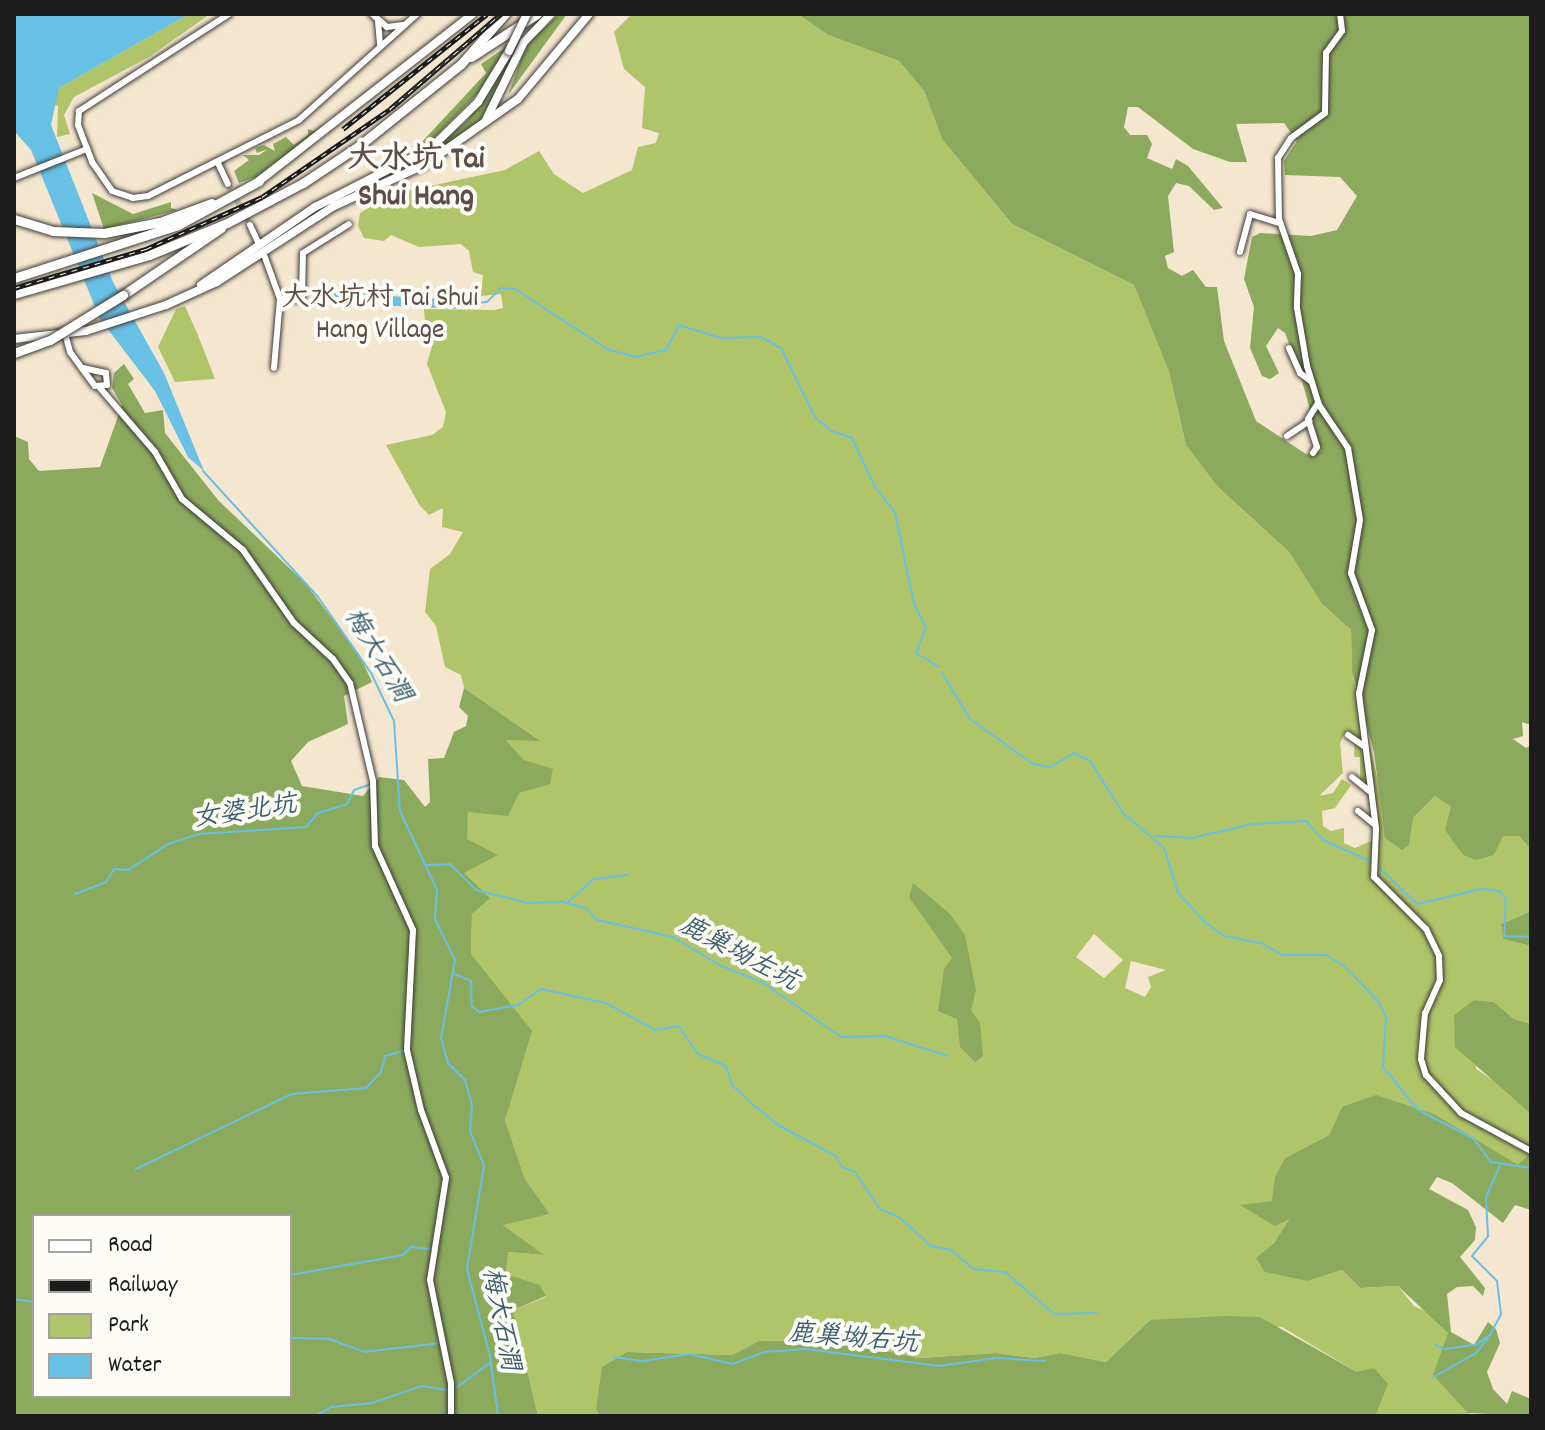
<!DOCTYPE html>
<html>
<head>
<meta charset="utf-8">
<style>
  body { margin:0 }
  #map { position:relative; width:1545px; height:1430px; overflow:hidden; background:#f5e6cf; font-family:Dekko,"LXGW WenKai TC",sans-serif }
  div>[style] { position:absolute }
  .green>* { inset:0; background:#b0c569 }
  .forest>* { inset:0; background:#8caa5d }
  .water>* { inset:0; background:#68c0e5 }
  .stream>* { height:2px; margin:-1px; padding:0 1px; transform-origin:1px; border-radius:1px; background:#68c0e5 }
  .minor-tunnel>* { height:6px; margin-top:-3px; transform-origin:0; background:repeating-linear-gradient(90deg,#cabeab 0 6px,transparent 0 9px) }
  .roads { filter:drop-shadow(0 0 2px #3d3a37) drop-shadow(0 0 2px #3d3a37) }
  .minor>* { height:6px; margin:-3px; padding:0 3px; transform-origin:3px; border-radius:3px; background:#fff }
  .major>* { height:8px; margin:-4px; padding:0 4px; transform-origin:4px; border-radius:4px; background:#fff }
  .highway>* { height:9px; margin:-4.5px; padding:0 4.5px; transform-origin:4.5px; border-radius:4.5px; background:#fff }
  .rail>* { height:5px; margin-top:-2.5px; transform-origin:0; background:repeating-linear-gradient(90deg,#fdfcf7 0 6px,#1c1c1c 0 12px); box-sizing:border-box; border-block:2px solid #1c1c1c }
  .bridges { filter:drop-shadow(0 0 2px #3d3a37) drop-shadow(0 0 2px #3d3a37) }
  .major-bridge>* { height:8px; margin:-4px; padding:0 4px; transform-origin:4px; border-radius:4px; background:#fff }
  .highway-bridge>* { height:9px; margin:-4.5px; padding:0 4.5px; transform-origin:4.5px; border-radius:4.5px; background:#fff }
  span { translate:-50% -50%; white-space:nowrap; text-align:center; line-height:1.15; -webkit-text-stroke:8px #fdfcf7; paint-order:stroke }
  .water-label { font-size:26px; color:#3a5e6c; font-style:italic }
  .quarter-label { font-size:28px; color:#5f4d47 }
  .district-label { font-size:32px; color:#5f4d47; font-weight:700 }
  .frame { position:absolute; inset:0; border:16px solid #1c1c1c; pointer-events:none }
  .legend { position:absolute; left:32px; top:1214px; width:260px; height:184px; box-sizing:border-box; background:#fdfcf7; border:2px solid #a3a29f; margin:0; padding:10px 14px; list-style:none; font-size:24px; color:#1c1c1c }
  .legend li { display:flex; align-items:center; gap:16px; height:40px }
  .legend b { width:40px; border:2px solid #a3a29f }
</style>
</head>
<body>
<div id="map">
  <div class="green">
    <div style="clip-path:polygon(189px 14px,210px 14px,149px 57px,74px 97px,64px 115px,70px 134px,57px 137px,58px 106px,52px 103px,59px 88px)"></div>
    <div style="clip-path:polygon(evenodd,632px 14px,798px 14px,828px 35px,899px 61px,924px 91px,942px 139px,1012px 224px,1134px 285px,1169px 372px,1186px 445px,1217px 486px,1289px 552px,1322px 604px,1351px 630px,1352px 672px,1379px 785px,1413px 818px,1435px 796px,1451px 807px,1494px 855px,1502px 836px,1519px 836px,1531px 850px,1531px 911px,1501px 924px,1503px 939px,1531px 946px,1531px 1024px,1514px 1019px,1494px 1002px,1474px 1000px,1476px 1069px,1508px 1090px,1531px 1114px,1531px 1152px,1518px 1166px,1477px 1144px,1342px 1107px,1329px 1135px,1285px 1158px,1275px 1176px,1273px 1201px,1242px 1206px,1290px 1217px,1274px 1243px,1257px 1258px,1308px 1281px,1342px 1270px,1360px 1288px,1398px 1286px,1414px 1306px,1429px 1313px,1448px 1333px,1468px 1413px,1475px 1416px,1375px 1416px,1377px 1409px,1357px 1372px,1282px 1327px,1150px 1320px,1106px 1362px,1061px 1353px,1034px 1358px,996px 1353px,919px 1358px,838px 1340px,759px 1341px,734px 1355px,627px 1352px,596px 1409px,600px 1416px,538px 1416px,513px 1310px,546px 1297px,540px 1285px,506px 1275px,507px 1252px,542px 1255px,502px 1224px,550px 1214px,525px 1179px,505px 1120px,514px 1077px,484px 973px,471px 954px,472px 913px,463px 873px,468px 812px,524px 760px,505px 739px,540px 740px,464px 688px,461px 675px,445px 667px,436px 626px,425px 612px,430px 569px,450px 554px,463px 532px,442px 527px,443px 508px,429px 515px,420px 506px,386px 445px,432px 435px,443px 427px,446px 412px,427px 364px,437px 328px,425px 323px,424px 309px,495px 310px,503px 308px,501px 294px,481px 296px,483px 275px,473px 272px,469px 251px,461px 244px,419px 247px,391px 235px,384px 241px,364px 238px,358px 226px,360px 213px,392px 194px,505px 170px,539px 151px,554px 174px,583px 193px,632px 170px,638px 147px,656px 143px,659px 133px,642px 128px,645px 87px,624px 69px,614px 32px,632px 14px,1345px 733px,1355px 737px,1354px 757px,1360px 757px,1360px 780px,1365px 780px,1373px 829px,1371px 841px,1355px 848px,1344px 843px,1344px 828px,1331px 831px,1323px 826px,1322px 811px,1335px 808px,1351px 785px,1342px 779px,1333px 793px,1319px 796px,1343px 773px,1340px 743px,1345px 733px,632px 14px,1094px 934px,1123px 960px,1104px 978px,1076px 957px,1094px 934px,632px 14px,1131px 961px,1166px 970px,1148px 977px,1151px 987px,1145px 997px,1125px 988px,1131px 961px)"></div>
    <div style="clip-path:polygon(185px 306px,197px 333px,215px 379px,175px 382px,158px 347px,176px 309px)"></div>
  </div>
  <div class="forest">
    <div style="clip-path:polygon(559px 14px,567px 14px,508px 95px,526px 45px)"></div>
    <div style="clip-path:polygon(evenodd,798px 14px,1531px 14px,1531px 725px,1522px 722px,1523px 736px,1513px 739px,1526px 748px,1531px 745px,1531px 850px,1519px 836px,1503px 836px,1494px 855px,1476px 860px,1463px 855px,1445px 830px,1451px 807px,1435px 796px,1413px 818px,1409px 845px,1402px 850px,1385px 838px,1374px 752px,1352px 672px,1351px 630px,1322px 604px,1289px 552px,1217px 486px,1186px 445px,1169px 372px,1134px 285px,1012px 224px,942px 139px,924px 91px,899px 61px,828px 35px,798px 14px,1128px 107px,1138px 107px,1193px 149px,1230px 162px,1247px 162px,1236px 124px,1284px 123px,1297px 141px,1284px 161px,1285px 175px,1340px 177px,1357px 196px,1337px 230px,1311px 236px,1260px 233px,1252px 237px,1244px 279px,1254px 307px,1250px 348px,1262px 376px,1270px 379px,1279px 373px,1266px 346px,1278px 328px,1285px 333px,1300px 373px,1321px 451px,1306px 454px,1256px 421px,1224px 341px,1217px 287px,1206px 287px,1193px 270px,1182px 276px,1168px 268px,1165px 256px,1174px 252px,1168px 196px,1176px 183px,1189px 186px,1214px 210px,1223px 208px,1188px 166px,1176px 159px,1172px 169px,1147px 158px,1152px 144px,1147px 135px,1130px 135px,1124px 127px,1128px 107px)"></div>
    <div style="clip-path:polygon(524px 37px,480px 122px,410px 168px,467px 121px)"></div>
    <div style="clip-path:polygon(506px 47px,479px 92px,423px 149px,419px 145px,486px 73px,481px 64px)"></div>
    <div style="clip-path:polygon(341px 114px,256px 177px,239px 183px,234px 171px,249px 160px,243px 155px,259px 155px,268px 149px,257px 153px,255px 148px,264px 145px,275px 151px,273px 144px,286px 137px,294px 145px,308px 135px,308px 129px,314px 131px)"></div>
    <div style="clip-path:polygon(92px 193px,133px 214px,171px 202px,171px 208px,178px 210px,104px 229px)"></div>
    <div style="clip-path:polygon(evenodd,124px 364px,134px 379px,128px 384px,145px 413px,163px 410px,165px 433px,218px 500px,306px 584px,359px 654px,372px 682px,344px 696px,348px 724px,308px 742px,291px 761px,302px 786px,363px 796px,379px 777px,404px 780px,425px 807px,430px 802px,428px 759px,444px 758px,454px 732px,466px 726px,468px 716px,459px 707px,464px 688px,541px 741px,506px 740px,524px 760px,553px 769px,550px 784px,519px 793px,508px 816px,468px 812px,467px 839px,498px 855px,464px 873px,490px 898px,472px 914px,471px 954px,532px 1031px,505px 1120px,525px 1179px,550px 1214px,503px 1225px,544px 1255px,508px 1252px,506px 1274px,540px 1285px,546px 1296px,513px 1310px,538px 1416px,14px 1416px,14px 436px,28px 442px,29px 459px,39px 471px,100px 467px,122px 405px,112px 388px,114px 373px,124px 364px,34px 1216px,290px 1216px,290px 1396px,34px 1396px,34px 1216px)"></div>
    <div style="clip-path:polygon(913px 883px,950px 914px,965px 935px,976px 990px,971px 1010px,980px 1023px,983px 1056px,975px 1062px,960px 1047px,957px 1019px,938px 1011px,944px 969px,952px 958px,909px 897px)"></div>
    <div style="clip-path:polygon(1531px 911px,1531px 946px,1503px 939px,1501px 924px)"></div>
    <div style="clip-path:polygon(1474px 1000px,1494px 1002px,1514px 1019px,1531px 1024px,1531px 1114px,1455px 1047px,1454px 1015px)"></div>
    <div style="clip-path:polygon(1376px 1095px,1434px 1114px,1518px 1165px,1531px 1152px,1531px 1210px,1515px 1205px,1503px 1223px,1452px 1183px,1437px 1177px,1429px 1189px,1468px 1210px,1476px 1227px,1475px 1240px,1460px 1257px,1485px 1288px,1483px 1296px,1473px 1286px,1457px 1287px,1447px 1294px,1451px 1332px,1474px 1345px,1488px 1322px,1496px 1329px,1500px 1343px,1487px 1372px,1493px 1389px,1507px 1404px,1512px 1391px,1531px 1399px,1531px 1416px,1468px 1413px,1433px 1375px,1448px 1333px,1398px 1286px,1360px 1288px,1342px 1270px,1308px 1281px,1265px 1272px,1256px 1258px,1274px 1243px,1289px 1219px,1275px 1226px,1240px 1205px,1272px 1201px,1275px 1176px,1285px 1158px,1329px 1135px,1342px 1107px)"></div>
    <div style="clip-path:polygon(1225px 1316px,1260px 1317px,1357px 1372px,1374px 1368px,1388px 1384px,1375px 1416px,600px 1416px,596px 1409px,602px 1367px,627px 1352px,733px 1355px,759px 1341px,838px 1340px,919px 1358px,996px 1353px,1034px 1358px,1061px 1353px,1106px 1362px,1150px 1320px)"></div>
  </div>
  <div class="water">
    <div style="clip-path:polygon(14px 14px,189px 14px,59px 88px,51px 125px,113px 282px,164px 373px,204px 471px,188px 457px,155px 391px,100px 319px,31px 150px,14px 131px)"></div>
    <div style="clip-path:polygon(323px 285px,372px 295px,459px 300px,459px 309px,358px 304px,320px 295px)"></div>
  </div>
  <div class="stream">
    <div style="left:458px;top:304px;width:29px;rotate:-4deg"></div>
    <div style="left:487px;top:302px;width:20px;rotate:-45deg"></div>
    <div style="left:501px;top:288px;width:14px;rotate:4deg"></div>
    <div style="left:515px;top:289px;width:110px;rotate:33.1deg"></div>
    <div style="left:607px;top:349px;width:29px;rotate:16deg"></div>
    <div style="left:635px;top:357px;width:32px;rotate:-13deg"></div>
    <div style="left:666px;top:350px;width:28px;rotate:-63deg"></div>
    <div style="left:679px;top:325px;width:44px;rotate:17.2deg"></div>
    <div style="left:721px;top:338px;width:40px;rotate:-1.4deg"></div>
    <div style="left:761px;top:337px;width:23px;rotate:29deg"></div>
    <div style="left:781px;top:348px;width:77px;rotate:63.8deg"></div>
    <div style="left:815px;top:417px;width:21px;rotate:41deg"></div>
    <div style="left:831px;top:431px;width:22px;rotate:18deg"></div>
    <div style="left:852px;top:438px;width:54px;rotate:64.9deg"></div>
    <div style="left:875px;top:487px;width:33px;rotate:52deg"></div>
    <div style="left:895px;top:513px;width:93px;rotate:78.2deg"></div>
    <div style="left:914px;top:604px;width:27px;rotate:63deg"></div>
    <div style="left:926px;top:628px;width:27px;rotate:112deg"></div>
    <div style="left:916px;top:653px;width:27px;rotate:31deg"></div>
    <div style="left:203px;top:471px;width:171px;rotate:47.6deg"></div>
    <div style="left:318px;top:597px;width:93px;rotate:55.1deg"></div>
    <div style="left:371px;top:673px;width:53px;rotate:64.4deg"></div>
    <div style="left:394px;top:721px;width:90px;rotate:86.2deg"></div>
    <div style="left:400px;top:811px;width:87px;rotate:64.9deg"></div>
    <div style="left:437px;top:890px;width:29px;rotate:94deg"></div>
    <div style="left:435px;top:919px;width:46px;rotate:64deg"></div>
    <div style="left:455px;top:960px;width:79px;rotate:100.2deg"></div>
    <div style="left:441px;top:1038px;width:26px;rotate:74deg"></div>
    <div style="left:448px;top:1063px;width:24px;rotate:45deg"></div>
    <div style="left:465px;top:1080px;width:26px;rotate:74deg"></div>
    <div style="left:472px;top:1105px;width:26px;rotate:94deg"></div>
    <div style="left:470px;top:1131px;width:38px;rotate:68deg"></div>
    <div style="left:484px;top:1166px;width:104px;rotate:99.4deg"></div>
    <div style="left:467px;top:1269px;width:90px;rotate:75.2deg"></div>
    <div style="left:490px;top:1356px;width:61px;rotate:82.4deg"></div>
    <div style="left:942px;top:673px;width:54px;rotate:58.7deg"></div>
    <div style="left:970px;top:719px;width:77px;rotate:35.5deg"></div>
    <div style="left:1033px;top:764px;width:17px;rotate:10deg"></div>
    <div style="left:1050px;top:767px;width:28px;rotate:-30deg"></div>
    <div style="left:1074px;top:753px;width:18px;rotate:27deg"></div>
    <div style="left:1090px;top:761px;width:62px;rotate:57.6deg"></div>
    <div style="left:1123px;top:813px;width:54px;rotate:40.5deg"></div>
    <div style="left:1164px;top:848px;width:47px;rotate:72.7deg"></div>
    <div style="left:1178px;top:893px;width:41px;rotate:47deg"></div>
    <div style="left:1206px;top:923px;width:22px;rotate:36deg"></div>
    <div style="left:1224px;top:936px;width:38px;rotate:11deg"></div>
    <div style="left:1261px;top:943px;width:25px;rotate:29deg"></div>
    <div style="left:1283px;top:955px;width:43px"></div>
    <div style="left:1326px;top:955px;width:21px;rotate:31deg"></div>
    <div style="left:1344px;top:966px;width:49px;rotate:45.8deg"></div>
    <div style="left:1378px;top:1001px;width:18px;rotate:63deg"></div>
    <div style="left:1386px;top:1017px;width:50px;rotate:93.4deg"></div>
    <div style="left:1383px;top:1067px;width:54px;rotate:51deg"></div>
    <div style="left:1417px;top:1109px;width:64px;rotate:27.8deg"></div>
    <div style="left:1474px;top:1139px;width:29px;rotate:54deg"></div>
    <div style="left:1491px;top:1162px;width:40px;rotate:8.5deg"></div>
    <div style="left:1156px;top:836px;width:36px;rotate:3deg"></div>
    <div style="left:1192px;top:838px;width:62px;rotate:-13.1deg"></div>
    <div style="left:1252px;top:824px;width:54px;rotate:-3.2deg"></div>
    <div style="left:1306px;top:821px;width:25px;rotate:48deg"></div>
    <div style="left:1323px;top:840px;width:54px;rotate:24.2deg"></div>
    <div style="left:426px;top:865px;width:24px;rotate:-2deg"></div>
    <div style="left:450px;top:864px;width:37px;rotate:45deg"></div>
    <div style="left:476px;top:890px;width:54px;rotate:14deg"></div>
    <div style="left:528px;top:903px;width:35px;rotate:-2deg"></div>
    <div style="left:563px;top:902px;width:24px;rotate:15deg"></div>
    <div style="left:586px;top:908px;width:16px;rotate:47deg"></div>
    <div style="left:597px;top:920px;width:78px;rotate:12.6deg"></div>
    <div style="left:673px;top:937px;width:56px;rotate:31.1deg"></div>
    <div style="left:721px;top:966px;width:44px;rotate:21.3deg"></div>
    <div style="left:762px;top:982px;width:96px;rotate:34.8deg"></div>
    <div style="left:841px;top:1037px;width:44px;rotate:-1.3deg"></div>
    <div style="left:885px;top:1036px;width:66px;rotate:17.6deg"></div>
    <div style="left:1377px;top:865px;width:56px;rotate:44.3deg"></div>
    <div style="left:1417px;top:904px;width:66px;rotate:-13.2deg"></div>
    <div style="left:1481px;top:889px;width:18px;rotate:6deg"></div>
    <div style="left:1499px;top:891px;width:11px;rotate:49deg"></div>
    <div style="left:1506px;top:899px;width:37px;rotate:93deg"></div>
    <div style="left:1504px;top:936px;width:27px;rotate:2deg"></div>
    <div style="left:75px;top:894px;width:33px;rotate:-21deg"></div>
    <div style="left:106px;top:882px;width:15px;rotate:-58deg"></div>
    <div style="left:114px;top:869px;width:14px;rotate:4deg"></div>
    <div style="left:128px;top:870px;width:48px;rotate:-33deg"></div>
    <div style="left:168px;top:844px;width:32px;rotate:-18deg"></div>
    <div style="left:198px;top:834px;width:108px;rotate:-3.7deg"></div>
    <div style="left:306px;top:827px;width:18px;rotate:-49deg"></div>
    <div style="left:318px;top:813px;width:30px;rotate:-17deg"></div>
    <div style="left:347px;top:804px;width:16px;rotate:-63deg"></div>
    <div style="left:354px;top:790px;width:18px;rotate:-19deg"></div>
    <div style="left:567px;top:903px;width:36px;rotate:-42deg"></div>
    <div style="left:594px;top:879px;width:34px;rotate:-7deg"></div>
    <div style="left:455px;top:974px;width:17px;rotate:24deg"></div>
    <div style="left:471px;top:981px;width:25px;rotate:88deg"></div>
    <div style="left:472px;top:1006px;width:9px;rotate:41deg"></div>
    <div style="left:479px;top:1012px;width:40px;rotate:-10deg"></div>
    <div style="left:518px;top:1005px;width:28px;rotate:-35deg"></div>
    <div style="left:541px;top:989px;width:66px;rotate:12.2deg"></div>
    <div style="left:606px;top:1003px;width:56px;rotate:28.9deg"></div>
    <div style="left:655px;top:1030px;width:24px;rotate:-9deg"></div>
    <div style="left:679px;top:1026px;width:34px;rotate:56deg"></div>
    <div style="left:698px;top:1054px;width:30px;rotate:23deg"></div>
    <div style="left:726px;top:1066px;width:20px;rotate:72deg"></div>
    <div style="left:732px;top:1085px;width:26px;rotate:43deg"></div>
    <div style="left:751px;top:1103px;width:35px;rotate:39deg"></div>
    <div style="left:778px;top:1125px;width:66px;rotate:28.1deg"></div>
    <div style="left:836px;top:1156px;width:13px;rotate:61deg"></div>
    <div style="left:842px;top:1167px;width:14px;rotate:21deg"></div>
    <div style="left:855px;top:1172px;width:45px;rotate:56deg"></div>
    <div style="left:880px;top:1209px;width:21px;rotate:23deg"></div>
    <div style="left:899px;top:1217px;width:43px;rotate:42.2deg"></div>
    <div style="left:931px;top:1246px;width:20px;rotate:11deg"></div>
    <div style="left:951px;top:1250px;width:30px;rotate:40deg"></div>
    <div style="left:974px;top:1269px;width:31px;rotate:6deg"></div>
    <div style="left:1005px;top:1272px;width:65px;rotate:40.6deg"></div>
    <div style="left:1054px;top:1314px;width:43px;rotate:-1.3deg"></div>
    <div style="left:136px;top:1169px;width:173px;rotate:-25.7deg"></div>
    <div style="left:292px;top:1094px;width:74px;rotate:-4.6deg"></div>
    <div style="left:366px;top:1088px;width:22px;rotate:-47deg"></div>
    <div style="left:381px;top:1072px;width:16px;rotate:-76deg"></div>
    <div style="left:385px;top:1056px;width:20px;rotate:-15deg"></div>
    <div style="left:290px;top:1275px;width:115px;rotate:-10deg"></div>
    <div style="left:403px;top:1255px;width:11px;rotate:-45deg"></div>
    <div style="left:411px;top:1247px;width:20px;rotate:6deg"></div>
    <div style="left:14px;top:1299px;width:20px;rotate:9deg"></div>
    <div style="left:290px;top:1338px;width:39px;rotate:1deg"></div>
    <div style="left:329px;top:1339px;width:37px;rotate:20deg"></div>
    <div style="left:364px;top:1352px;width:77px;rotate:-6.8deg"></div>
    <div style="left:1435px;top:1345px;width:12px;rotate:20deg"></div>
    <div style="left:1446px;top:1349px;width:31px;rotate:-9deg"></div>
    <div style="left:1477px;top:1344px;width:16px;rotate:-35deg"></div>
    <div style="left:1490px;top:1335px;width:24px;rotate:-62deg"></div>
    <div style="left:1501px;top:1314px;width:33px;rotate:-97deg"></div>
    <div style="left:1497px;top:1281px;width:35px;rotate:-135deg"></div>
    <div style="left:1472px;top:1256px;width:26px;rotate:-51deg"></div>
    <div style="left:1488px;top:1236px;width:39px;rotate:-93deg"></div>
    <div style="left:1486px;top:1197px;width:34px;rotate:-66deg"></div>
    <div style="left:613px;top:1357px;width:30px;rotate:8deg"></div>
    <div style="left:643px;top:1361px;width:47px;rotate:-8.7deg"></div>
    <div style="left:689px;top:1354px;width:45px;rotate:12.8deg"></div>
    <div style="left:733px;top:1364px;width:33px;rotate:-21deg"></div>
    <div style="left:764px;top:1352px;width:42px;rotate:-4.1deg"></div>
    <div style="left:806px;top:1349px;width:134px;rotate:7.3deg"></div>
    <div style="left:939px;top:1366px;width:58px;rotate:-8deg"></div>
    <div style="left:996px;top:1358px;width:49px;rotate:3.5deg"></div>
    <div style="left:1432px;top:1378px;width:51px;rotate:-29.6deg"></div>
    <div style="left:1476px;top:1353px;width:19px;rotate:-51deg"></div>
    <div style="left:457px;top:1387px;width:42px;rotate:-36.3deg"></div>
    <div style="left:315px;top:1416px;width:19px;rotate:-28deg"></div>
    <div style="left:332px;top:1407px;width:40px;rotate:-5.7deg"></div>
    <div style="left:372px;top:1403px;width:53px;rotate:-18.8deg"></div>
    <div style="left:422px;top:1386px;width:25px;rotate:9deg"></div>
  </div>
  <div class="minor-tunnel">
    <div style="left:228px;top:184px;width:47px;rotate:61.8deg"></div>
  </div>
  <div class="roads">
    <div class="minor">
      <div style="left:229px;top:14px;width:179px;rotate:147.1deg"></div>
      <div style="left:79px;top:111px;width:14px;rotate:94deg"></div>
      <div style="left:78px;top:125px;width:40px;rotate:69deg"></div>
      <div style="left:92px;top:162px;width:35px;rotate:55deg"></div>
      <div style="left:112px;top:191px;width:22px;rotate:18deg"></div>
      <div style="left:133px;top:198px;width:15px;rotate:-8deg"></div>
      <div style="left:148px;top:196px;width:169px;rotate:-26.7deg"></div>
      <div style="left:299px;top:120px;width:159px;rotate:-41.9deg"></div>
      <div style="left:372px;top:14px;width:20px;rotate:41deg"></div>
      <div style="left:387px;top:27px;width:16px;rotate:-7deg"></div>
      <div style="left:1340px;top:14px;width:17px;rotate:83deg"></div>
      <div style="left:1342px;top:31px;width:27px;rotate:126deg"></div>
      <div style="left:1326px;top:53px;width:60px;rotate:91deg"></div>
      <div style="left:1325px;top:113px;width:42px;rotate:143.7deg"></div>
      <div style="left:1291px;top:138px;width:24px;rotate:123deg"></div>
      <div style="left:1278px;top:158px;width:61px;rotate:89.1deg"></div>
      <div style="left:1279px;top:219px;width:58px;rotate:70.9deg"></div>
      <div style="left:1298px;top:274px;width:34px;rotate:92deg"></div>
      <div style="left:1297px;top:308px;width:59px;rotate:80.2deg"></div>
      <div style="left:1307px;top:366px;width:41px;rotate:72.9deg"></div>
      <div style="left:1319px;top:405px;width:52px;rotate:56deg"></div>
      <div style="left:1348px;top:448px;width:73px;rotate:80.5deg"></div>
      <div style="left:1360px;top:520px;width:54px;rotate:99.6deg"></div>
      <div style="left:1351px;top:573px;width:61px;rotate:69.8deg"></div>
      <div style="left:1372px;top:630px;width:65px;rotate:101.5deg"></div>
      <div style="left:1359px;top:694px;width:136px;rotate:82.8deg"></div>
      <div style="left:1376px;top:829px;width:48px;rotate:92.4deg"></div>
      <div style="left:1374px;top:877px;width:74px;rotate:45deg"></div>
      <div style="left:1426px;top:929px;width:30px;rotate:64deg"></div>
      <div style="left:1439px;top:956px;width:24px;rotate:88deg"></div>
      <div style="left:1440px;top:980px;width:36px;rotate:114deg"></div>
      <div style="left:1425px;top:1013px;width:46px;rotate:95deg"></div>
      <div style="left:1421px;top:1059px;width:17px;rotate:73deg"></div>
      <div style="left:1426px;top:1075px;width:52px;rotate:47.4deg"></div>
      <div style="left:1461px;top:1113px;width:80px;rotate:28.5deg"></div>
      <div style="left:378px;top:21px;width:24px;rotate:85deg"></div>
      <div style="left:218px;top:163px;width:23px;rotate:65deg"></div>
      <div style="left:14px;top:178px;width:79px;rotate:-21.7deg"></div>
      <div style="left:250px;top:225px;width:19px;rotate:65deg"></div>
      <div style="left:263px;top:252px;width:50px;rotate:70.1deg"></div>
      <div style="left:280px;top:299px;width:69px;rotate:95deg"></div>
      <div style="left:1240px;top:252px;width:39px;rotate:-75deg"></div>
      <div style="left:1250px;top:214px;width:30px;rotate:17deg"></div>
      <div style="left:280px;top:299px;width:22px"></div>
      <div style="left:302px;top:299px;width:46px;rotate:-88.8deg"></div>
      <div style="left:303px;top:253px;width:54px;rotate:-32.2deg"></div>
      <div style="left:65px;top:334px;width:19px;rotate:74deg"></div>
      <div style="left:70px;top:352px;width:42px;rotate:53.7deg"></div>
      <div style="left:95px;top:386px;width:12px;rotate:-5deg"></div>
      <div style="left:107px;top:385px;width:12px;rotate:-95deg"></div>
      <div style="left:106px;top:373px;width:25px;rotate:-168deg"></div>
      <div style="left:1289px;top:348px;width:27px;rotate:66deg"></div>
      <div style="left:1300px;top:373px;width:15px;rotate:37deg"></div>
      <div style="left:100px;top:388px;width:84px;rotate:49.3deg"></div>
      <div style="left:155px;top:452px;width:54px;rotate:60.1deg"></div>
      <div style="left:182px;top:499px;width:80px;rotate:39.9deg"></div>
      <div style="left:243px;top:550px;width:89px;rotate:55.1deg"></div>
      <div style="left:294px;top:623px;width:53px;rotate:42.7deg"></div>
      <div style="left:333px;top:659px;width:29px;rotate:55deg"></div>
      <div style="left:350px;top:683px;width:101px;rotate:76.8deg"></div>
      <div style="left:373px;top:781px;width:65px;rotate:88.2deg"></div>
      <div style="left:375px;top:846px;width:92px;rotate:65.7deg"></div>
      <div style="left:413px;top:930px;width:120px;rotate:92.9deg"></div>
      <div style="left:407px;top:1050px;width:62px;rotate:76.9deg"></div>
      <div style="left:421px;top:1110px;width:72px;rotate:69.8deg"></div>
      <div style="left:446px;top:1178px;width:103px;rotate:98.9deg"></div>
      <div style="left:430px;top:1280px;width:105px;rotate:78.5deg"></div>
      <div style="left:451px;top:1383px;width:33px;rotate:90deg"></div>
      <div style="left:1287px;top:436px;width:27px;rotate:-34deg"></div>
      <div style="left:1313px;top:453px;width:7px;rotate:-56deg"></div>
      <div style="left:1317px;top:447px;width:29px;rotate:-108deg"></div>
      <div style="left:1308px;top:419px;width:19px;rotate:-58deg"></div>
      <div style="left:1348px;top:735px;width:21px;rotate:35deg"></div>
      <div style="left:1352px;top:777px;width:22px;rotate:39deg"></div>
      <div style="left:1358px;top:811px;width:22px;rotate:39deg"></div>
    </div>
    <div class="major">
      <div style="left:485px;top:122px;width:89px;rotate:-64deg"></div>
      <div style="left:524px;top:42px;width:39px;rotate:-46deg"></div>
      <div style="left:259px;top:181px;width:271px;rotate:-38deg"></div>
      <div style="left:201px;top:285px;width:138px;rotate:-34.4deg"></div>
      <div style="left:315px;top:207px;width:130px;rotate:-27deg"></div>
      <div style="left:431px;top:148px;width:66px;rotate:-44.4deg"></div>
      <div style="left:478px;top:102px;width:60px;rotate:-58.7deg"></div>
      <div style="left:14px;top:339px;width:72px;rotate:-6.3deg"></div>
      <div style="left:86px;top:331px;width:84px;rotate:-18deg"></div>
      <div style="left:166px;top:305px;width:56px;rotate:-24.3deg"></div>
      <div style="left:217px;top:282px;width:140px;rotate:-33deg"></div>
      <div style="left:334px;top:206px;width:99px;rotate:-24.5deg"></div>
      <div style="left:424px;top:165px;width:115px;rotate:-35.1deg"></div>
      <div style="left:518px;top:99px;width:111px;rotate:-50.1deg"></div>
    </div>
    <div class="highway">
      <div style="left:471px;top:57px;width:79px;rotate:-33.1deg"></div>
      <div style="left:14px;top:219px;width:41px;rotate:17.1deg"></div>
      <div style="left:53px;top:231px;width:51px;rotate:2.2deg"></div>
      <div style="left:104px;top:233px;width:57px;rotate:-11.1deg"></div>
      <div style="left:160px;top:222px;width:55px;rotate:-20.1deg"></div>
      <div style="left:14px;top:278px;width:172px;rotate:-17.9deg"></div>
      <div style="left:178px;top:225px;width:92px;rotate:-28.5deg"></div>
      <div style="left:14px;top:294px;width:141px;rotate:-16.1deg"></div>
      <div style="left:149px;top:255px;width:84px;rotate:-22.3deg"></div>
      <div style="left:227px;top:223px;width:86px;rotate:-27.8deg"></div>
      <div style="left:303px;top:183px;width:69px;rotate:-33.7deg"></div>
      <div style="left:360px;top:145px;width:129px;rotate:-38.7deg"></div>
      <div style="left:461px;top:64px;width:67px;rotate:-48.7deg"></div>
      <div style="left:123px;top:295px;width:119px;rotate:-34.4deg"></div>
    </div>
  </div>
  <div class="rail">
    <div style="left:343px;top:129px;width:184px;rotate:-38.6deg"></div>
    <div style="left:14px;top:288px;width:138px;rotate:-16.5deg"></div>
    <div style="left:146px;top:249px;width:127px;rotate:-24.1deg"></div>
    <div style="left:262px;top:197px;width:155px;rotate:-34.5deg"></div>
    <div style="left:390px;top:109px;width:146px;rotate:-40.6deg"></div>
  </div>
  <div class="bridges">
    <div class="major-bridge">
      <div style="left:509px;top:51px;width:41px;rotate:-64.1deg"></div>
    </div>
    <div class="highway-bridge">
      <div style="left:14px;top:353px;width:38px;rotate:-20deg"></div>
      <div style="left:50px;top:340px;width:86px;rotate:-31.7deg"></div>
    </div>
  </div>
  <div class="water-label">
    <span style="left:376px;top:656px;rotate:59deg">梅大石澗</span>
    <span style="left:245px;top:813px;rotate:-8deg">女婆北坑</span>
    <span style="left:738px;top:955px;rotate:28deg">鹿巢坳左坑</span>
    <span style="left:499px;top:1319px;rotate:79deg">梅大石澗</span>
    <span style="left:853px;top:1340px;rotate:5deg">鹿巢坳右坑</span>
  </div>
  <div class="quarter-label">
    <span style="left:380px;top:316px">大水坑村 Tai Shui<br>Hang Village</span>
  </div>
  <div class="district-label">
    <span style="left:416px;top:180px">大水坑 Tai<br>Shui Hang</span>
  </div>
  <div class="frame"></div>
  <ul class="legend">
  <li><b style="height:10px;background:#fff"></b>Road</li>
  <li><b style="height:10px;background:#1c1c1c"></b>Railway</li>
  <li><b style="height:22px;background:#b0c569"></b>Park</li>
  <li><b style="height:22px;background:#68c0e5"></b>Water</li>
  </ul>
</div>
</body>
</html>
